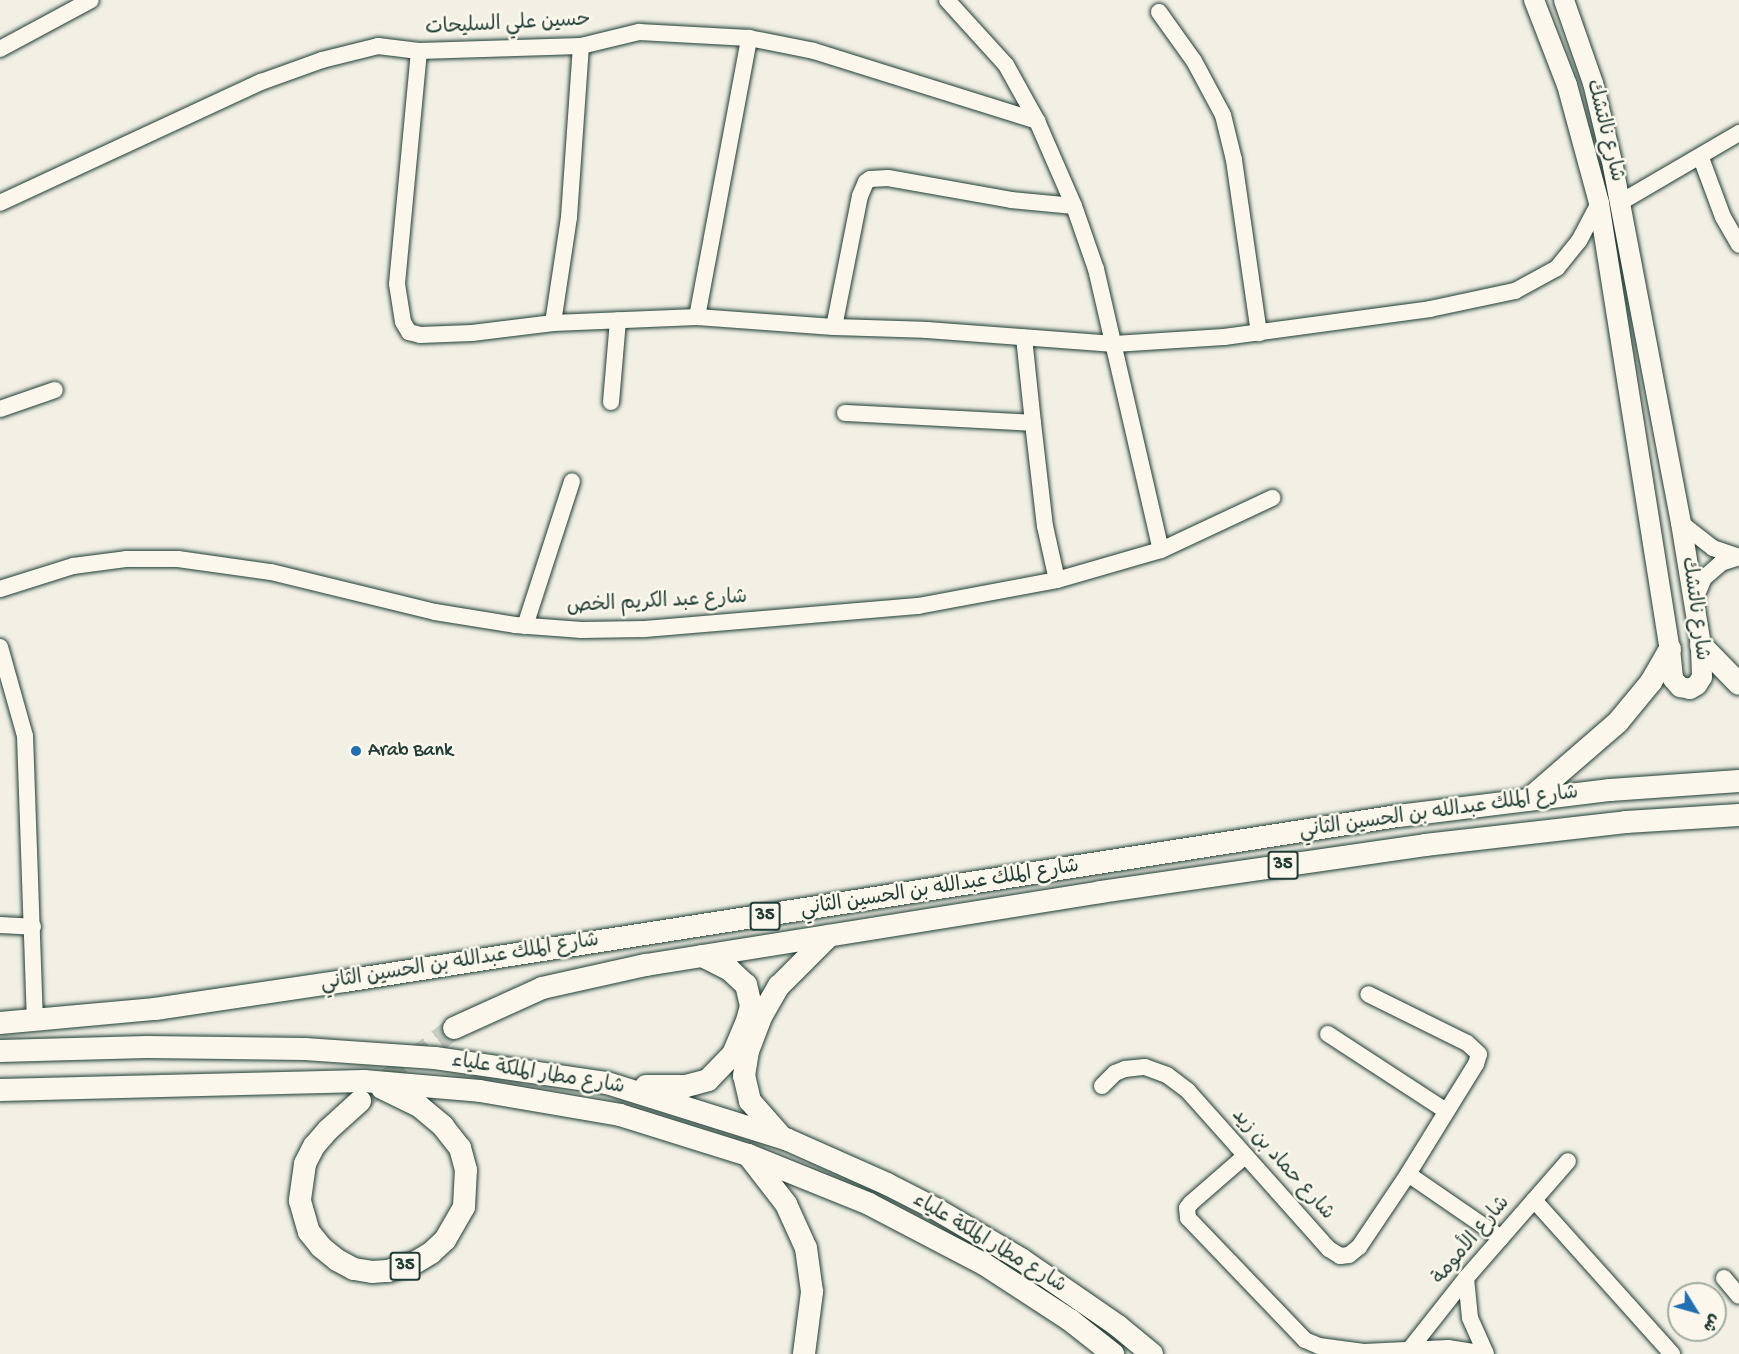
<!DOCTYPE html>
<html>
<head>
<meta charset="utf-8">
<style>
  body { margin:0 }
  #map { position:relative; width:1739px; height:1354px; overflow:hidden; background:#f2f0e5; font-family:"Gochi Hand","Playpen Sans Arabic",sans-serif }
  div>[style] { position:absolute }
  .highway-tunnel>* { height:22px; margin-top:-11px; transform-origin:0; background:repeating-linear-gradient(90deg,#c8ccc2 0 22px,transparent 0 33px) }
  .roads { filter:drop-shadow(0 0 2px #1f3d34) drop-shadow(0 0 2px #1f3d34) }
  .minor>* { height:16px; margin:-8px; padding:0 8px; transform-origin:8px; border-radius:8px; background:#fbf7ec }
  .major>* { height:20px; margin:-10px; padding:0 10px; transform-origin:10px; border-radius:10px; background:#fbf7ec }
  .highway>* { height:22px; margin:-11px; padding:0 11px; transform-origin:11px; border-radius:11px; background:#fbf7ec }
  .dots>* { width:16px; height:16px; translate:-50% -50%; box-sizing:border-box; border:3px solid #fbf7ec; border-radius:50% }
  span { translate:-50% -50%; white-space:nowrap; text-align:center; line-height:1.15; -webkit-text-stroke:5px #fbf7ec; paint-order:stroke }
  .shield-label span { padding:2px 4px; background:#fbf7ec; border:2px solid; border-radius:4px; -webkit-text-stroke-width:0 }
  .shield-label { font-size:18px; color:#1f3d34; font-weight:700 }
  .street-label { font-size:20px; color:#1f3d34 }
  .poi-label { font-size:20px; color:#1f3d34 }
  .left { translate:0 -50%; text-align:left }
  .north { position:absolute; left:1667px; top:1282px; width:60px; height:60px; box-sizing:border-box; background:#fbf7ec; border:2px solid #a3ada2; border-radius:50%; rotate:127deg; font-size:16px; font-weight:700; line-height:24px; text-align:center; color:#1f3d34 }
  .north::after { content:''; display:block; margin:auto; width:21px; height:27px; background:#1f6fb2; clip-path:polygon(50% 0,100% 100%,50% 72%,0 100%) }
</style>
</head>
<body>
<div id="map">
  <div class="highway-tunnel">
    <div style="left:360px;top:1101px;width:119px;rotate:-37.8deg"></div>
  </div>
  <div class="roads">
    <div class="minor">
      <div style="left:947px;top:0;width:88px;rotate:47.8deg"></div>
      <div style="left:1006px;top:65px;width:64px;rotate:61deg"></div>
      <div style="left:1037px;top:121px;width:93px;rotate:66.5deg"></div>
      <div style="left:1074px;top:206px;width:67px;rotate:70.8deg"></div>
      <div style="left:1096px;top:269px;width:288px;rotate:77deg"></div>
      <div style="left:1159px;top:12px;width:60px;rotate:54.5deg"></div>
      <div style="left:1194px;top:61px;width:61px;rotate:61.8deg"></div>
      <div style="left:1223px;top:115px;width:46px;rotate:76.3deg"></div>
      <div style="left:1234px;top:160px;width:175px;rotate:81.8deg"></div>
      <div style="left:0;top:49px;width:103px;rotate:-28.3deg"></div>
      <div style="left:419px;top:51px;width:234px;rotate:95.4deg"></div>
      <div style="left:397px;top:284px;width:38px;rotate:81deg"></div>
      <div style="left:403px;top:322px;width:12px;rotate:59deg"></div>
      <div style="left:409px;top:332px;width:11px;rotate:15deg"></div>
      <div style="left:420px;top:335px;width:52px;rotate:-2.2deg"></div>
      <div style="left:472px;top:333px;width:82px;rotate:-7deg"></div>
      <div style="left:553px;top:323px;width:144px;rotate:-2.4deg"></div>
      <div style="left:697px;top:317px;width:137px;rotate:4.2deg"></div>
      <div style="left:834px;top:327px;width:93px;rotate:1.8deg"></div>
      <div style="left:927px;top:330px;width:188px;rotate:4.3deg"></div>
      <div style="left:1114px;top:344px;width:110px;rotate:-3.6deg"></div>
      <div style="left:1224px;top:337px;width:208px;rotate:-7.7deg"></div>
      <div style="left:1430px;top:309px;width:87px;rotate:-12deg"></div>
      <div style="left:1515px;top:291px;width:48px;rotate:-28.7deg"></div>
      <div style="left:1557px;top:268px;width:35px;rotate:-51deg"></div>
      <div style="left:1579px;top:241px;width:43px;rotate:-62.2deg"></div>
      <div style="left:1701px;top:158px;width:63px;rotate:69.6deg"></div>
      <div style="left:1723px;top:217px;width:32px;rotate:60deg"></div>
      <div style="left:1621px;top:202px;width:137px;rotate:-30.3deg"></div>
      <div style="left:0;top:203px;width:288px;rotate:-24.9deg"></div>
      <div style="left:261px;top:82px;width:65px;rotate:-19.8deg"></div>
      <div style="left:322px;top:60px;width:58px;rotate:-14deg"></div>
      <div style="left:378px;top:46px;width:41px;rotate:7deg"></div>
      <div style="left:419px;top:51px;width:162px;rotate:-1.8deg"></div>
      <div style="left:581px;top:46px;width:60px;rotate:-13.6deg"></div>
      <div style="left:639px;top:32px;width:110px;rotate:3.1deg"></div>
      <div style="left:749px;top:38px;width:66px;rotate:11.3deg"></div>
      <div style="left:814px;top:51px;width:234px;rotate:17.4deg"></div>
      <div style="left:697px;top:317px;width:284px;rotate:-79.4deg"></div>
      <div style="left:553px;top:323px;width:107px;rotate:-81.4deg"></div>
      <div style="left:569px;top:217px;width:171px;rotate:-86deg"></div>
      <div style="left:834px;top:327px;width:134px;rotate:-78.8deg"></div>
      <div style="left:860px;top:196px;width:15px;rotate:-67deg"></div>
      <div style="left:866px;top:182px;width:5px;rotate:-37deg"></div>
      <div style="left:870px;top:179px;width:18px;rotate:-3deg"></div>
      <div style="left:888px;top:178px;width:125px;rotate:10.1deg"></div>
      <div style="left:1011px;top:200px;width:63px;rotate:5.4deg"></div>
      <div style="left:611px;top:402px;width:82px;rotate:-85.1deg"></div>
      <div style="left:0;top:409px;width:58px;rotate:-19.1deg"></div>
      <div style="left:845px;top:413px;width:188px;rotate:3deg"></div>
      <div style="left:1033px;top:423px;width:86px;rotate:-96deg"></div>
      <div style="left:1033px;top:423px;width:104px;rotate:83.4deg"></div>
      <div style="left:1045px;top:526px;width:55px;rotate:77.5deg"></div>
      <div style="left:1681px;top:523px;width:41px;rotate:38deg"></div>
      <div style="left:1713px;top:548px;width:28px;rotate:19deg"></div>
      <div style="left:0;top:589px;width:77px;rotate:-17.5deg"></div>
      <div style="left:73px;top:566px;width:53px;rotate:-7.5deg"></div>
      <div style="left:126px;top:559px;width:52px"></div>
      <div style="left:178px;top:559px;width:94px;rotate:8deg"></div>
      <div style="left:271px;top:572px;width:169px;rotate:13.7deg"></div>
      <div style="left:435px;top:612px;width:81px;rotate:9.2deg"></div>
      <div style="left:515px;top:625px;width:67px;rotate:4.3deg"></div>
      <div style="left:582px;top:630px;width:62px;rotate:-0.9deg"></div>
      <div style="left:644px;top:629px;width:275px;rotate:-4.8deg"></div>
      <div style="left:918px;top:606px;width:141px;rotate:-10.6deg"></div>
      <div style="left:1057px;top:580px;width:108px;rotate:-16.1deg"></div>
      <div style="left:1161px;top:550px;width:123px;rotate:-25.1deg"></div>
      <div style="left:1695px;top:599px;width:23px;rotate:-67deg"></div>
      <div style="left:1704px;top:578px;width:23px;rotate:-41deg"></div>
      <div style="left:1721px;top:563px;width:19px;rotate:-18deg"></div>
      <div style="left:525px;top:626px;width:152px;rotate:-72deg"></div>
      <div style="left:0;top:647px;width:92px;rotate:74.3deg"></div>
      <div style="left:25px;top:736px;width:284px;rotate:88deg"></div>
      <div style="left:0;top:925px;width:33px;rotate:3deg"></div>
      <div style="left:1328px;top:1034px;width:141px;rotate:33.1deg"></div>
      <div style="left:1102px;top:1086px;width:18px;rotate:-45deg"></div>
      <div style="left:1115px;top:1073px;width:11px;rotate:-22deg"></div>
      <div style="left:1125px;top:1069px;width:20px;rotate:-6deg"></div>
      <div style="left:1145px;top:1067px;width:23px;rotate:20deg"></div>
      <div style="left:1167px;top:1075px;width:26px;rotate:37deg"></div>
      <div style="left:1188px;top:1091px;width:212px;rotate:48.3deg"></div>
      <div style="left:1329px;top:1249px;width:13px;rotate:32deg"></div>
      <div style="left:1340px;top:1256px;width:9px;rotate:-6deg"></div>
      <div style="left:1349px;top:1255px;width:13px;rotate:-39deg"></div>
      <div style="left:1359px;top:1247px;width:88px;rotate:-56.1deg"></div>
      <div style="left:1408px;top:1174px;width:129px;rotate:-58.3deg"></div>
      <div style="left:1476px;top:1064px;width:10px;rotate:-73deg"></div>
      <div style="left:1479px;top:1054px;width:16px;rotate:-137deg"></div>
      <div style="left:1467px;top:1043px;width:110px;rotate:-153.7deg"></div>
      <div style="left:1245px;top:1156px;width:72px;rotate:139deg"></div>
      <div style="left:1191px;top:1203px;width:6px;rotate:129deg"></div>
      <div style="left:1187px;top:1208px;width:10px;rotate:84deg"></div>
      <div style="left:1188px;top:1218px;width:169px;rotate:46.2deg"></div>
      <div style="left:1305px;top:1340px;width:15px;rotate:23deg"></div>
      <div style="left:1319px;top:1346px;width:45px;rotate:7.6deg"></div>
      <div style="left:1364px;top:1352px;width:84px;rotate:-2.7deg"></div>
      <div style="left:1448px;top:1348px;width:38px;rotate:9deg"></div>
      <div style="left:1408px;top:1174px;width:113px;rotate:34.5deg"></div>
      <div style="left:1534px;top:1200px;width:207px;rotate:48.1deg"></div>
      <div style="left:1466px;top:1278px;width:40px;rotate:84.3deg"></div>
      <div style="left:1470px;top:1318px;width:39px;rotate:66deg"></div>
      <div style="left:1724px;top:1278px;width:23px;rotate:50deg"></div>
      <div style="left:1406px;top:1354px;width:97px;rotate:-51.7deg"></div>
      <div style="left:1466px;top:1278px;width:155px;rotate:-48.9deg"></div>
    </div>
    <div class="major">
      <div style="left:1534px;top:0;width:91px;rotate:68.8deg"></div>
      <div style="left:1567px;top:85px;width:122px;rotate:74.8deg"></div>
      <div style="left:1599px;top:203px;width:452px;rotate:81deg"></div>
      <div style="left:1670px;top:649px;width:30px;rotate:84deg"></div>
      <div style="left:1673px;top:679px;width:11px;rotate:49deg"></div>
      <div style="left:1680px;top:687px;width:10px;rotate:11deg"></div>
      <div style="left:1690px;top:689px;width:8px;rotate:-30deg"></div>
      <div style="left:1697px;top:685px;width:9px;rotate:-58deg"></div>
      <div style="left:1702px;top:677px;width:32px;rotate:-92deg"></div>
      <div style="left:1701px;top:645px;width:124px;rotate:-99.3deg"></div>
      <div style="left:1681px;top:523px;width:363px;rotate:-100.8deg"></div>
      <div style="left:1613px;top:166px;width:85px;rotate:-103.5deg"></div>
      <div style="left:1593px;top:83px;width:88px;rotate:-109.3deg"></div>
    </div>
    <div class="highway">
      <div style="left:1701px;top:645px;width:54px;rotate:45.7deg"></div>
      <div style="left:1528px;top:800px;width:119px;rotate:-40.9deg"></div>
      <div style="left:1618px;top:722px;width:52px;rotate:-50.5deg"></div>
      <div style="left:1651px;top:682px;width:38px;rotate:-60deg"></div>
      <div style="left:0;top:1023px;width:156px;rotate:-5.2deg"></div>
      <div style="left:155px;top:1009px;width:192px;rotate:-8.4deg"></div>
      <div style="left:345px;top:981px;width:1066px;rotate:-8.91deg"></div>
      <div style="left:1398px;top:816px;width:214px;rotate:-7deg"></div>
      <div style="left:1610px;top:790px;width:129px;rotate:-4deg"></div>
      <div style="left:454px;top:1028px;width:97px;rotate:-24.4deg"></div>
      <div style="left:542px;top:988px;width:107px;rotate:-12.5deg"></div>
      <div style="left:646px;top:965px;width:460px;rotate:-9.1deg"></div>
      <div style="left:1100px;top:892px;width:328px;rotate:-8.2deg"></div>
      <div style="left:1425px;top:845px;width:202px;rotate:-6.5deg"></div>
      <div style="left:1626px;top:822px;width:113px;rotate:-3.5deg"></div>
      <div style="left:0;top:1051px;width:147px;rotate:-1.6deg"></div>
      <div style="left:147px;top:1047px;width:158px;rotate:0.7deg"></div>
      <div style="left:305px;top:1049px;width:130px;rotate:4deg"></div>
      <div style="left:435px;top:1058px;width:174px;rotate:8.3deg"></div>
      <div style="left:607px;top:1083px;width:188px;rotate:17.4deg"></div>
      <div style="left:786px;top:1139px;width:111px;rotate:24deg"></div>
      <div style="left:887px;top:1184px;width:55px;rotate:27deg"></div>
      <div style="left:936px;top:1209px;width:99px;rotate:30.5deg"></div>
      <div style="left:1021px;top:1259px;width:118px;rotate:34.6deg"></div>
      <div style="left:1118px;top:1326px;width:44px;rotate:39.5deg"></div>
      <div style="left:646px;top:1086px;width:40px"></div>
      <div style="left:686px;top:1086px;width:23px;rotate:-15deg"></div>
      <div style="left:708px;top:1080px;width:36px;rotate:-46deg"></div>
      <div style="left:733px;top:1054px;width:36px;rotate:-67deg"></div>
      <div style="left:747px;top:1021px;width:16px;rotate:-75deg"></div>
      <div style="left:751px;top:1006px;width:22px;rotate:-103deg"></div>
      <div style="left:746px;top:985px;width:22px;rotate:-137deg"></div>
      <div style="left:730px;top:970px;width:31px;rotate:-153deg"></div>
      <div style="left:0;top:1090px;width:364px;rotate:-1.4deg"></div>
      <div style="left:364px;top:1081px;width:116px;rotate:4.9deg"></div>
      <div style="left:480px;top:1091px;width:142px;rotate:9.7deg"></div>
      <div style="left:620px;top:1115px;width:134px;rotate:17.4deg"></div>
      <div style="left:748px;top:1155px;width:131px;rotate:22deg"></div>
      <div style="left:869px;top:1204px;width:130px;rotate:27.6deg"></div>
      <div style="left:984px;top:1264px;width:103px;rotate:33.1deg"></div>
      <div style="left:1070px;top:1320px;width:55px;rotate:38.3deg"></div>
      <div style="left:360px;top:1101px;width:43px;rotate:137.8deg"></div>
      <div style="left:328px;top:1130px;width:21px;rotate:131deg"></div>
      <div style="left:314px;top:1146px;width:20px;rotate:117deg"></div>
      <div style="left:305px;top:1164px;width:37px;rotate:98deg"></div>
      <div style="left:300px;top:1201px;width:32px;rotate:74deg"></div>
      <div style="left:309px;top:1232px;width:19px;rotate:51deg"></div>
      <div style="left:321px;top:1247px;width:21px;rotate:39deg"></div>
      <div style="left:337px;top:1260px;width:19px;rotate:28deg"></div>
      <div style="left:354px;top:1269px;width:18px;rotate:9deg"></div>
      <div style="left:372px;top:1272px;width:16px;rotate:-4deg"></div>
      <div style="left:388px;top:1271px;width:29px;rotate:-18deg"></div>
      <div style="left:416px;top:1262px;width:17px;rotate:-31deg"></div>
      <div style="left:431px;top:1253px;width:19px;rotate:-43deg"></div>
      <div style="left:445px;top:1240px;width:38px;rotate:-60deg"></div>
      <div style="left:464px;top:1207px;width:37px;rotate:-87deg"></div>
      <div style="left:466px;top:1170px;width:23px;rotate:-105deg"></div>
      <div style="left:460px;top:1148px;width:28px;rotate:-128deg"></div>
      <div style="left:443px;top:1126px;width:31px;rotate:-140deg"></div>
      <div style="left:419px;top:1106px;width:41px;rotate:-154.1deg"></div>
      <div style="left:779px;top:1134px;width:44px;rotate:-131.3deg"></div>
      <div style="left:750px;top:1101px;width:26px;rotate:-103deg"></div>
      <div style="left:744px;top:1076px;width:25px;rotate:-81deg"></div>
      <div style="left:748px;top:1051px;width:39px;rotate:-69deg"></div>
      <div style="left:762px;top:1015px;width:34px;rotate:-60deg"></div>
      <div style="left:779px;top:986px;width:71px;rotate:-45deg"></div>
      <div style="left:748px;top:1155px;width:62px;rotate:52.2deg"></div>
      <div style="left:786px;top:1204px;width:48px;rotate:65.6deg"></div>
      <div style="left:806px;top:1248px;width:44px;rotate:82.2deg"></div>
      <div style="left:812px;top:1292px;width:63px;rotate:97.4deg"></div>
    </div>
  </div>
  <div class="dots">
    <div style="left:356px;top:751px;background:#1f6fb2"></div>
  </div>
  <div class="shield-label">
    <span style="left:1283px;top:865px">35</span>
    <span style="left:765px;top:916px">35</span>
    <span style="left:405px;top:1266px">35</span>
  </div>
  <div class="street-label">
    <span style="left:508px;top:25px;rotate:-3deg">حسين علي السليحات</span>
    <span style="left:1604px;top:131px;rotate:76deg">شارع نالتشك</span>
    <span style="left:657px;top:603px;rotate:-3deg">شارع عبد الكريم الخص</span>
    <span style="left:1694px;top:609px;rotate:82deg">شارع نالتشك</span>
    <span style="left:1439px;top:813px;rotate:-8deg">شارع الملك عبدالله بن الحسين الثاني</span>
    <span style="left:940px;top:889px;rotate:-9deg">شارع الملك عبدالله بن الحسين الثاني</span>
    <span style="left:460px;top:963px;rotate:-9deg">شارع الملك عبدالله بن الحسين الثاني</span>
    <span style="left:538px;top:1075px;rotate:9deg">شارع مطار الملكة علياء</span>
    <span style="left:1282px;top:1165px;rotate:48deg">شارع حماد بن زيد</span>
    <span style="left:1472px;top:1241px;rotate:-50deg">شارع الأمومة</span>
    <span style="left:989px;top:1244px;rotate:31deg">شارع مطار الملكة علياء</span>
  </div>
  <div class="poi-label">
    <span class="left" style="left:368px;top:751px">Arab Bank</span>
  </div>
  <div class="north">ش</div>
</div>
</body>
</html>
